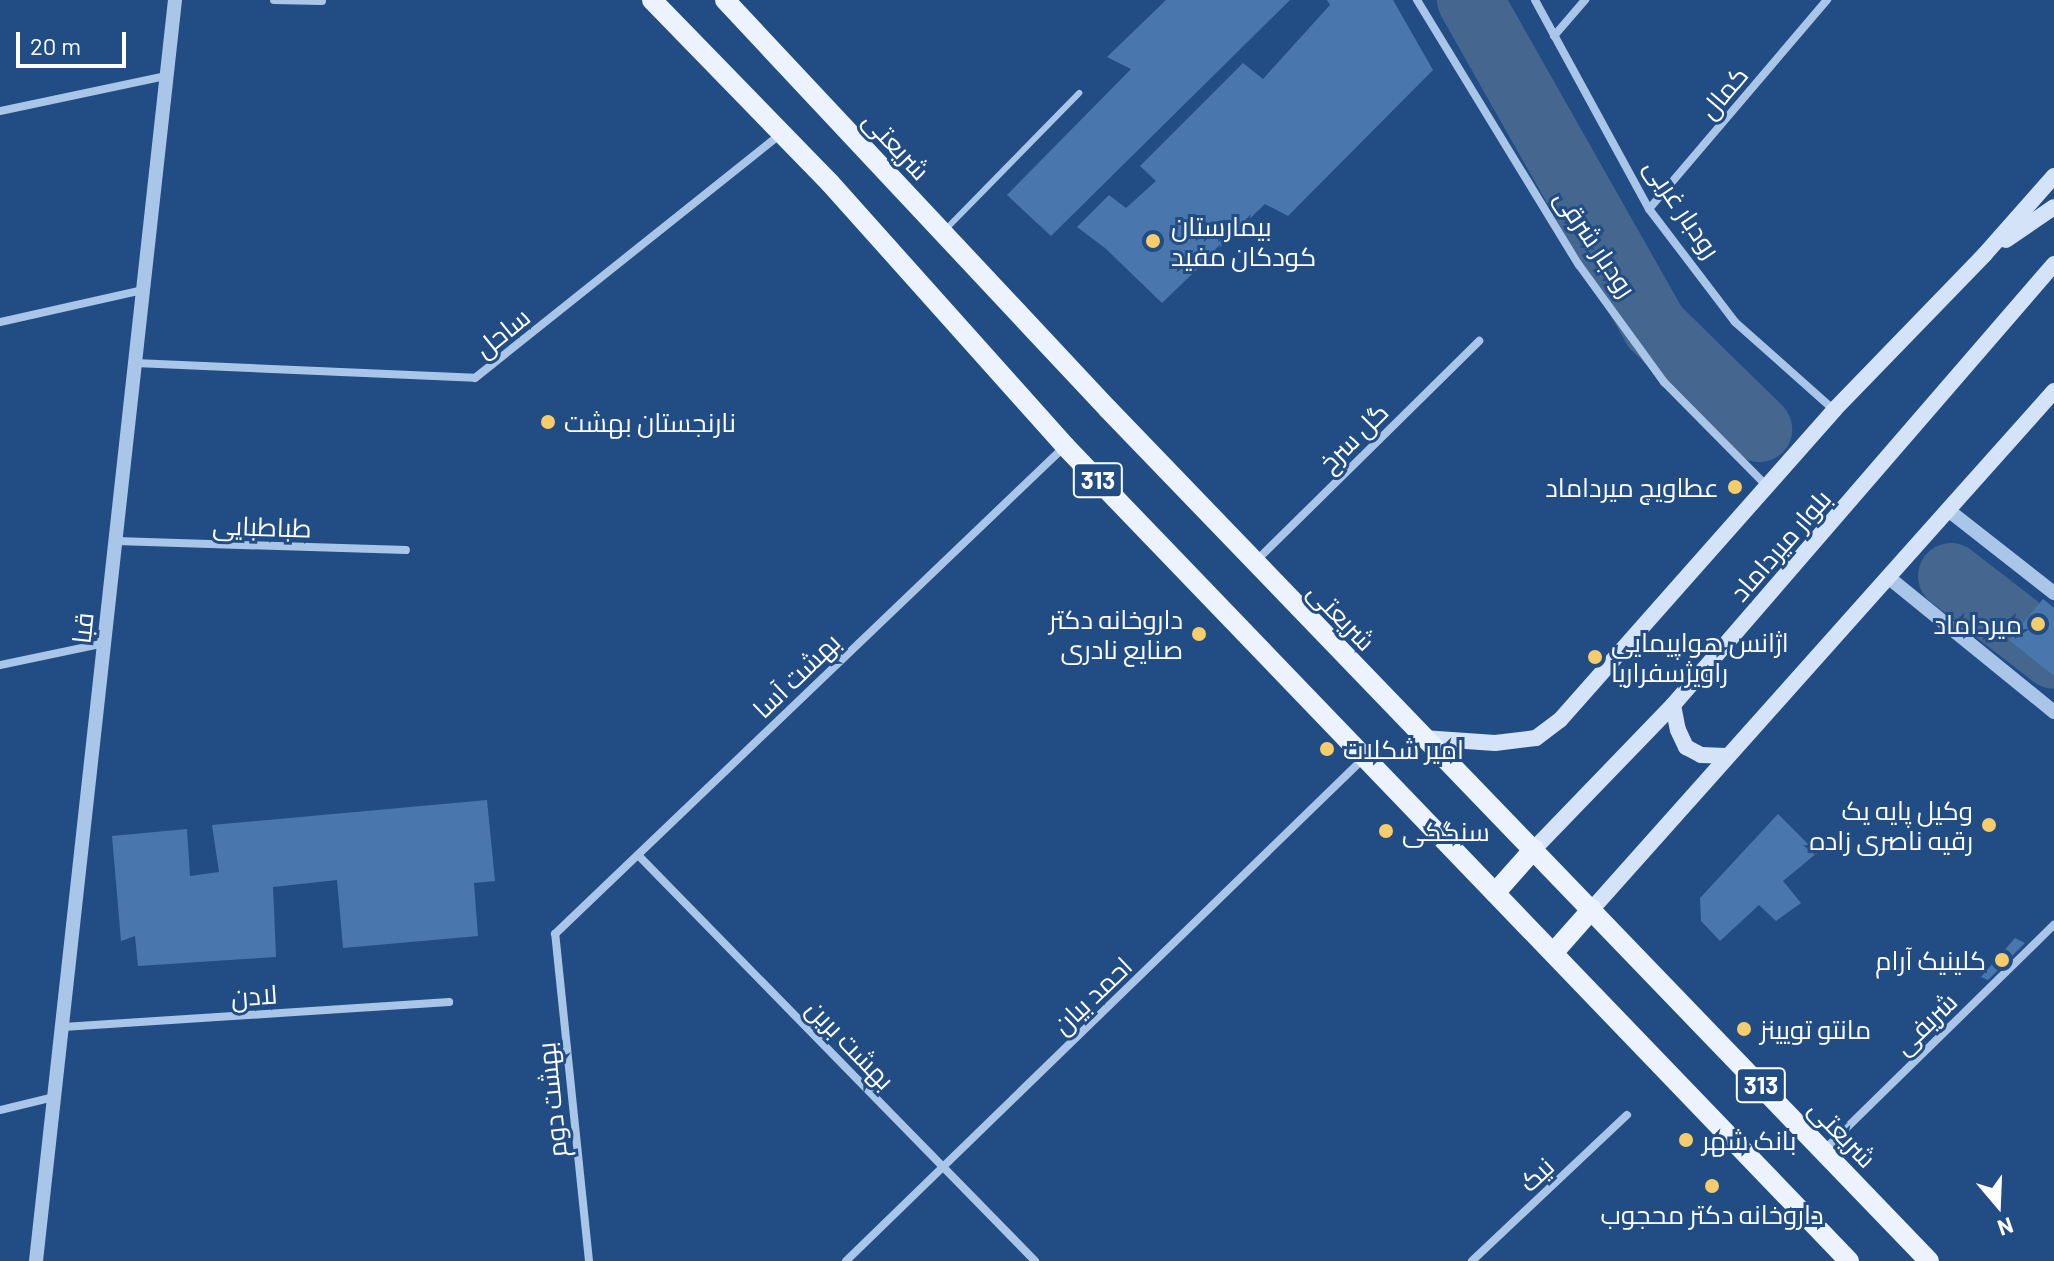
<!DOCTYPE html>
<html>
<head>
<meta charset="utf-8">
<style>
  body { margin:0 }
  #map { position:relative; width:2054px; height:1261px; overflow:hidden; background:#214d84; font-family:Barlow,Cairo,sans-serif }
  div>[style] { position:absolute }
  .river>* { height:66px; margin:-33px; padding:0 33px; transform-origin:33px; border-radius:33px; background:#45668e }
  .building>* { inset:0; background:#4977ad }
  .service>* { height:6px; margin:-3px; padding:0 3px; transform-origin:3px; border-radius:3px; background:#a9c6e9 }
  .minor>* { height:8px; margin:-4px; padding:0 4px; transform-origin:4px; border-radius:4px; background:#a9c6e9 }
  .tertiary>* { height:14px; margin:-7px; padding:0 7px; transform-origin:7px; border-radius:7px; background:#a9c6e9 }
  .secondary>* { height:16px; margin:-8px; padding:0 8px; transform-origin:8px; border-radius:8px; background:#d4e3f7 }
  .primary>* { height:20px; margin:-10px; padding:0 10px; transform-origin:10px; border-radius:10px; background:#ecf3fe }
  .dots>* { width:22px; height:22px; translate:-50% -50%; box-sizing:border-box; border:4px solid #214d84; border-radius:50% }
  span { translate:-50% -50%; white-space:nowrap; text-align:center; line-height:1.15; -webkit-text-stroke:6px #214d84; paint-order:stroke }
  .shield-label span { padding:2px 6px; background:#214d84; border:2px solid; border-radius:6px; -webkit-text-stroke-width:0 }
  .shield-label { font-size:24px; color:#fff; font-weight:700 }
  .street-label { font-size:26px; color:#fff }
  .poi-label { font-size:26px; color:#fff }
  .left { translate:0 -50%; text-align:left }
  .right { translate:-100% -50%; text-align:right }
  .north { position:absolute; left:1958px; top:1165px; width:80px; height:80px; -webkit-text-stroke:6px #214d84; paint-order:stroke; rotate:161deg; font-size:22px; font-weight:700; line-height:32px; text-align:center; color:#fff }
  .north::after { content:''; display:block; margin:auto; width:28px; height:36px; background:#fff; clip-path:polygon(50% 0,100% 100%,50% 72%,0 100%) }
  .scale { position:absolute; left:16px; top:32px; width:110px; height:36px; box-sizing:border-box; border:4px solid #fff; border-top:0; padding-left:10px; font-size:24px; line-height:28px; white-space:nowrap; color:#fff; -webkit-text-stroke:6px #214d84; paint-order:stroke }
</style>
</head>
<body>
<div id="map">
  <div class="river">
    <div style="left:1470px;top:0;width:376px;rotate:60.5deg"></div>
    <div style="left:1655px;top:327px;width:146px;rotate:44.4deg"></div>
    <div style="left:1951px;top:576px;width:130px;rotate:37.8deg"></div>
  </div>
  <div class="building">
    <div style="clip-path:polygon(1166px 0,1290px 0,1051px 236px,1007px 195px,1131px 69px,1107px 57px)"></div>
    <div style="clip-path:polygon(1327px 0,1393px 0,1433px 70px,1288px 216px,1265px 204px,1162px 303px,1105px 248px,1077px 227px,1109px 195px,1126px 208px,1156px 181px,1140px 166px,1243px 63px,1263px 79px,1330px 5px)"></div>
    <div style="clip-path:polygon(2043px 599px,2054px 608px,2054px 676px,2009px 640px)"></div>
    <div style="clip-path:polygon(487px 800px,495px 881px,474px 883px,478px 936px,343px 948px,337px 880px,273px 887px,276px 957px,138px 966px,135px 936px,121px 941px,112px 836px,187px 829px,190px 876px,219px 872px,212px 825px)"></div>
    <div style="clip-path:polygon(1778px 814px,1817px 853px,1783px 881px,1801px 903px,1776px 921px,1759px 905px,1720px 941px,1701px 921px,1700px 898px)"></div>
    <div style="clip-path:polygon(2015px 938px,2025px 943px,1988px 980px,1981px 977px)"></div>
  </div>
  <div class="service">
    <div style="left:945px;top:230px;width:192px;rotate:-45.6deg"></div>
  </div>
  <div class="minor">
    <div style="left:274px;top:0;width:48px;rotate:1.2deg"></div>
    <div style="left:1417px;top:0;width:311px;rotate:58.6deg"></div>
    <div style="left:1579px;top:265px;width:145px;rotate:54deg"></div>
    <div style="left:1664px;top:382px;width:148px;rotate:45.3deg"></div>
    <div style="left:1535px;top:0;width:238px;rotate:61.4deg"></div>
    <div style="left:1649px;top:209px;width:142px;rotate:52.7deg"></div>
    <div style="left:1735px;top:322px;width:132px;rotate:41.6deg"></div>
    <div style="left:1554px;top:36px;width:48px;rotate:-49.3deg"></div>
    <div style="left:0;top:111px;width:170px;rotate:-11.9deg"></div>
    <div style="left:1649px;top:209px;width:275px;rotate:-49.6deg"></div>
    <div style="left:0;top:322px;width:147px;rotate:-12.6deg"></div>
    <div style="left:135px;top:363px;width:340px;rotate:2.5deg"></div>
    <div style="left:475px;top:378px;width:391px;rotate:-38.6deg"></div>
    <div style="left:116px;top:541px;width:290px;rotate:1.8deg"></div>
    <div style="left:1255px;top:562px;width:315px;rotate:-44.6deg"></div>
    <div style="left:0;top:665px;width:107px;rotate:-11.8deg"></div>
    <div style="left:638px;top:855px;width:568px;rotate:45.64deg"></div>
    <div style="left:63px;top:1027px;width:387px;rotate:-3.7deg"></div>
    <div style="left:0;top:1110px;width:56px;rotate:-13.5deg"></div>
    <div style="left:1824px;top:1150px;width:322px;rotate:-44.4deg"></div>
    <div style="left:589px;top:1261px;width:329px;rotate:-95.9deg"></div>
    <div style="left:555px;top:934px;width:704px;rotate:-43.73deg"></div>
    <div style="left:846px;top:1261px;width:723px;rotate:-44.16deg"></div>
    <div style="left:1472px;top:1261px;width:213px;rotate:-43.3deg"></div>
  </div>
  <div class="tertiary">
    <div style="left:1948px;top:510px;width:135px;rotate:38.1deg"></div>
    <div style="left:1888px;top:577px;width:214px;rotate:39.1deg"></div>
    <div style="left:36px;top:1261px;width:1269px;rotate:-83.71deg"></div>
  </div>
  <div class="secondary">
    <div style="left:2006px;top:240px;width:58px;rotate:-34.5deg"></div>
    <div style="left:1673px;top:705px;width:25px;rotate:79deg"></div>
    <div style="left:1678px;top:730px;width:19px;rotate:65deg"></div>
    <div style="left:1686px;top:747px;width:17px;rotate:28deg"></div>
    <div style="left:1701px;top:755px;width:25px;rotate:2deg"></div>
    <div style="left:1423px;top:738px;width:72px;rotate:4deg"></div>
    <div style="left:1495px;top:743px;width:41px;rotate:-7deg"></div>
    <div style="left:1536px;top:738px;width:30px;rotate:-37deg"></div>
    <div style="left:1560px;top:720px;width:414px;rotate:-48.5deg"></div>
    <div style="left:1834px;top:410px;width:217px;rotate:-45.9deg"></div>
    <div style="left:1985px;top:254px;width:104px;rotate:-48.5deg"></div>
    <div style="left:1534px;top:849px;width:200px;rotate:-46deg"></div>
    <div style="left:1673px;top:705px;width:583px;rotate:-49.17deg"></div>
    <div style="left:1592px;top:909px;width:694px;rotate:-48.27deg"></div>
  </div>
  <div class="primary">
    <div style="left:652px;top:0;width:255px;rotate:45.8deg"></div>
    <div style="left:830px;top:183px;width:353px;rotate:48.2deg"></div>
    <div style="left:1065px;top:446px;width:1131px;rotate:46.11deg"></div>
    <div style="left:725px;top:0;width:560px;rotate:46.88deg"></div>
    <div style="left:1108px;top:409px;width:1183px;rotate:46.06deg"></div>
    <div style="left:1495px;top:893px;width:59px;rotate:-48.4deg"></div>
    <div style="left:1554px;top:952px;width:57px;rotate:-48.5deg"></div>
  </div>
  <div class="dots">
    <div style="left:1153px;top:241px;background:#f6cd6a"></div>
    <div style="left:548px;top:422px;background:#f6cd6a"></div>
    <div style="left:1735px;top:487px;background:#f6cd6a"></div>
    <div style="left:2038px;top:624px;background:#f6cd6a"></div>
    <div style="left:1199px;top:634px;background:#f6cd6a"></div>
    <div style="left:1595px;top:657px;background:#f6cd6a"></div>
    <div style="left:1327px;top:749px;background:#f6cd6a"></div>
    <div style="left:1989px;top:825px;background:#f6cd6a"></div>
    <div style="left:1386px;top:831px;background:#f6cd6a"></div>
    <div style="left:2002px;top:960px;background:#f6cd6a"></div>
    <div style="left:1744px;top:1029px;background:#f6cd6a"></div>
    <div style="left:1686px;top:1140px;background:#f6cd6a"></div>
    <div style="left:1712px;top:1186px;background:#f6cd6a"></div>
  </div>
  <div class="shield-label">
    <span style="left:1098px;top:480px">313</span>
    <span style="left:1761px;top:1085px">313</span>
  </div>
  <div class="street-label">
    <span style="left:1723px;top:92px;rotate:-50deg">کمال</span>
    <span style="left:897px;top:145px;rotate:47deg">شریعتی</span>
    <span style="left:1683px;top:208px;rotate:56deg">رودبار غربی</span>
    <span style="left:1596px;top:243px;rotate:56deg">رودبار شرقی</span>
    <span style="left:502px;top:332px;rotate:-39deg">ساحل</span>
    <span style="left:1353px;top:437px;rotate:-45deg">گل سرخ</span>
    <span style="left:262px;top:526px;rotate:2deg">طباطبایی</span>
    <span style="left:1780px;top:545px;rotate:-49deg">بلوار میرداماد</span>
    <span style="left:1342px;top:616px;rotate:46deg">شریعتی</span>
    <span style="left:82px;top:628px;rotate:-84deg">قبا</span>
    <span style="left:796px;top:675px;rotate:-44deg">بهشت آسا</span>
    <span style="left:254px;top:995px;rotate:-4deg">لادن</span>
    <span style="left:1092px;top:995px;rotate:-44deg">احمد بیان</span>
    <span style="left:1925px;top:1023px;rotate:-44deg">شریفی</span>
    <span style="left:851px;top:1044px;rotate:46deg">بهشت برین</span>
    <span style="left:551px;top:1100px;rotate:-96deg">بهشت دوم</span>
    <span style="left:1843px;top:1133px;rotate:46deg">شریعتی</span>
    <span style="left:1536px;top:1174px;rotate:-43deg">نیک</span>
  </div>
  <div class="poi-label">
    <span class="left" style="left:1171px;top:241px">بیمارستان<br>کودکان مفید</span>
    <span class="left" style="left:564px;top:422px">نارنجستان بهشت</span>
    <span class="right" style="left:1719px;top:487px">عطاویچ میرداماد</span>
    <span class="right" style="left:1183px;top:634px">داروخانه دکتر<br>صنايع نادری</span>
    <span class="right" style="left:2022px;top:624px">میرداماد</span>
    <span class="left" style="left:1611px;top:657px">اژانس هواپیمایی<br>راویژسفراریا</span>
    <span class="left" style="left:1343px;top:749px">امیر شکلات</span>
    <span class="right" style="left:1973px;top:825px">وکیل پایه یک<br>رقیه ناصری زاده</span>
    <span class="left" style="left:1402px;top:831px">سنگکی</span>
    <span class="right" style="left:1986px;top:960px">کلینیک آرام</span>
    <span class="left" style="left:1760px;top:1029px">مانتو تویینز</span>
    <span class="left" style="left:1702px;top:1140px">بانک شهر</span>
    <span style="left:1712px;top:1214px">داروخانه دکتر محجوب</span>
  </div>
  <div class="north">N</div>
  <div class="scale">20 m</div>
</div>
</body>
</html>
